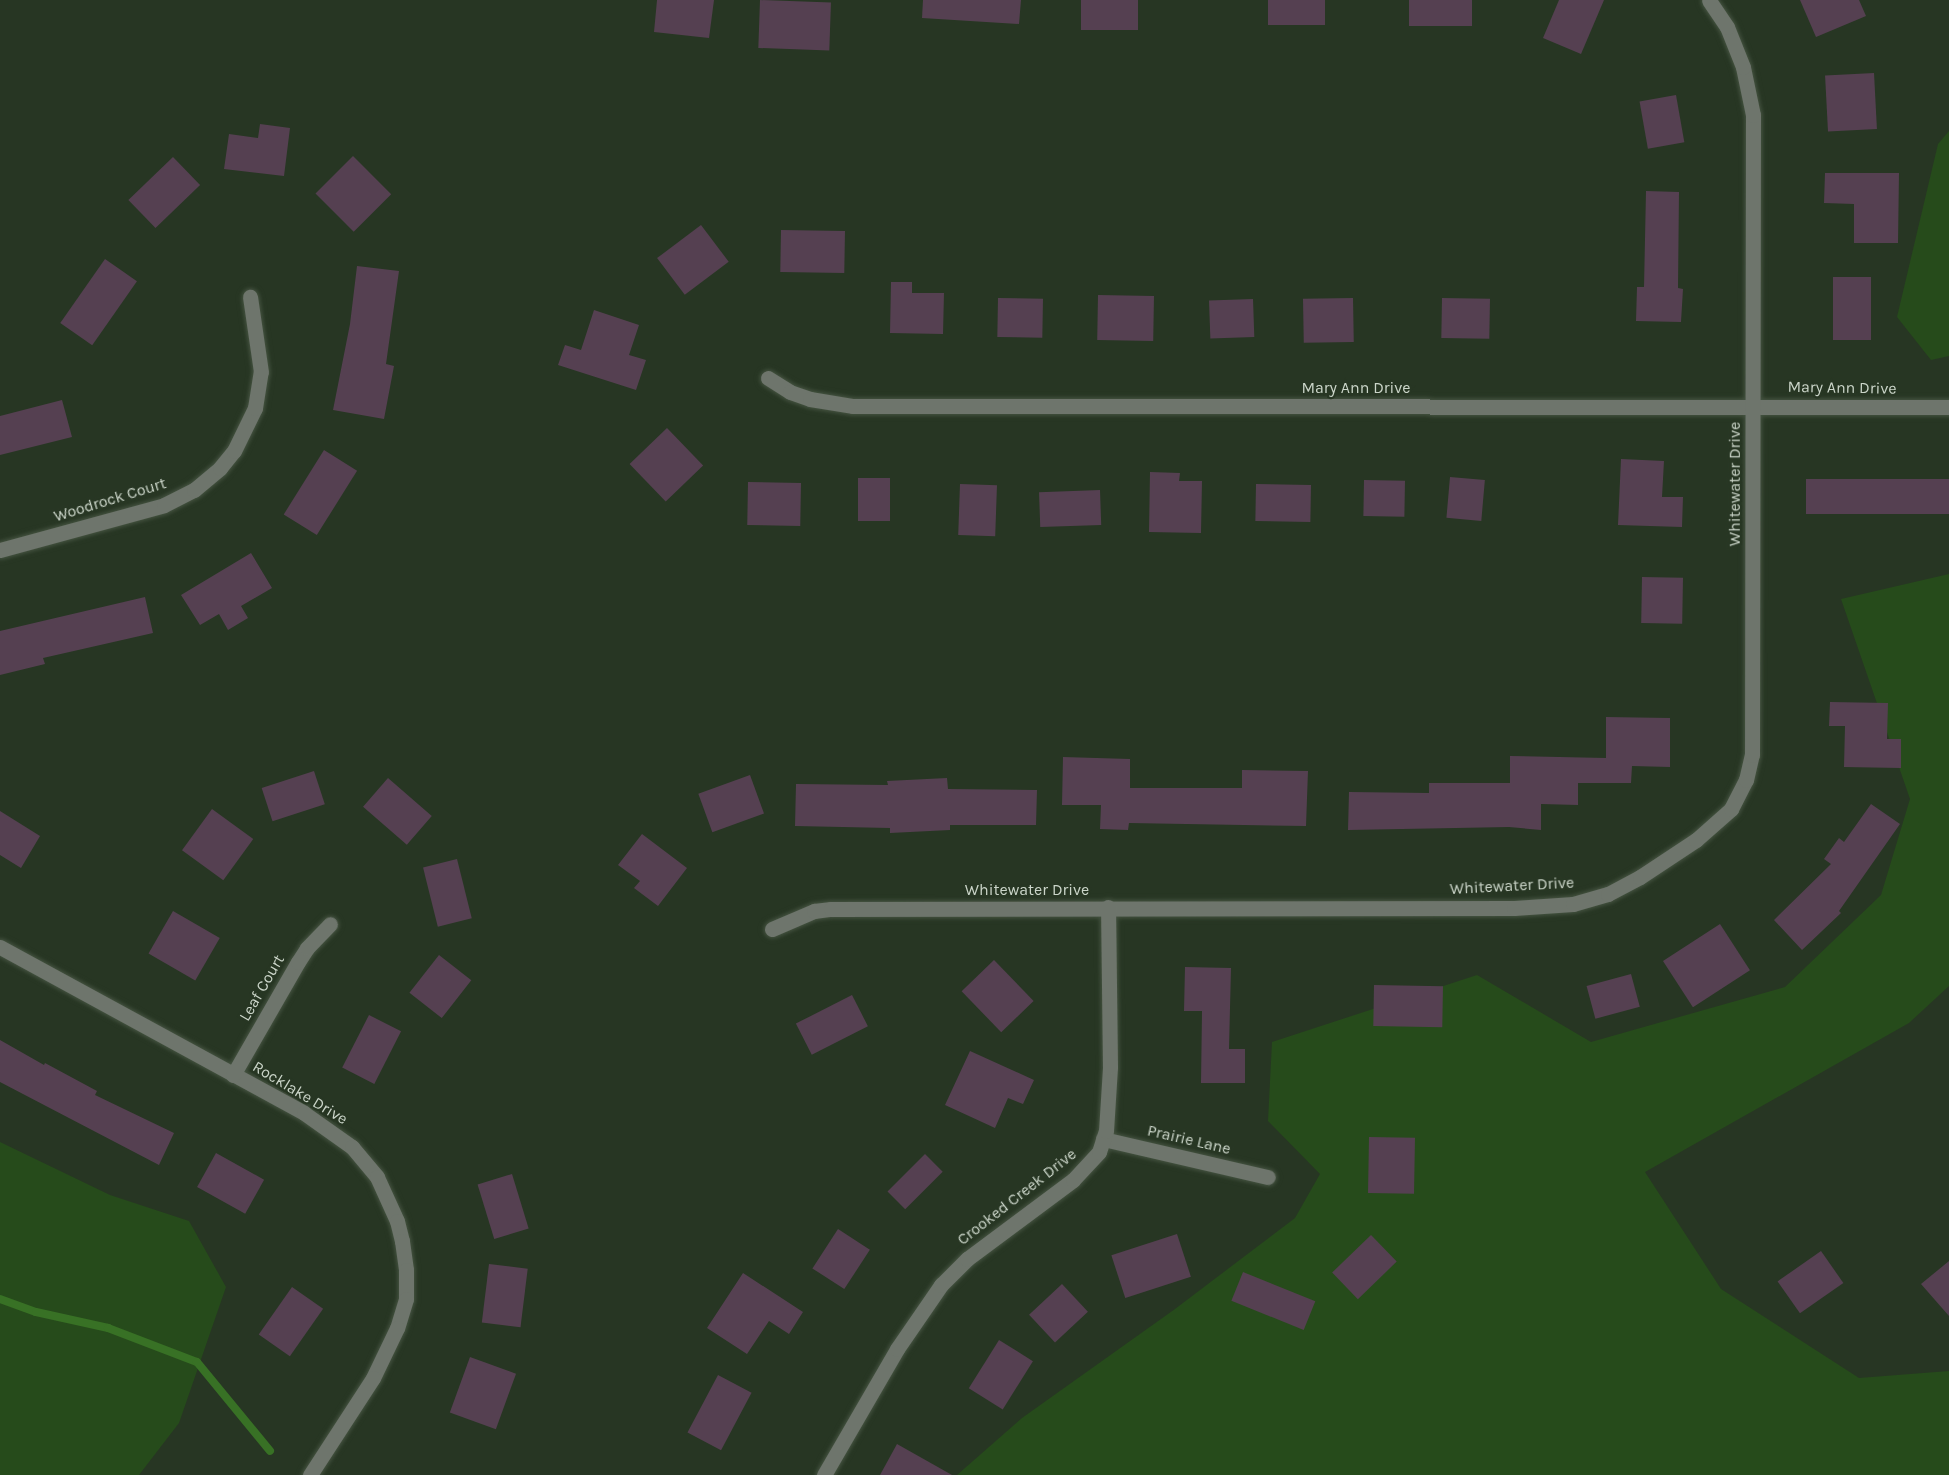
<!DOCTYPE html>
<html>
<head>
<meta charset="utf-8">
<style>
  body { margin:0 }
  #map { position:relative; width:1949px; height:1475px; overflow:hidden; background:#273623; font-family:Karla,sans-serif }
  div>[style] { position:absolute }
  .green>* { inset:0; background:#264b1b }
  .stream>* { height:8px; margin:-4px; padding:0 4px; transform-origin:4px; border-radius:4px; background:#387125 }
  .building>* { inset:0; background:#554051; transform-origin:0 0 }
  .roads { filter:drop-shadow(0 0 2px #455341) drop-shadow(0 0 2px #455341) }
  .minor>* { height:15px; margin:-7.5px; padding:0 7.5px; transform-origin:7.5px; border-radius:7.5px; background:#6e756c }
  span { translate:-50% -50%; white-space:nowrap; text-align:center; line-height:1.15; -webkit-text-stroke:4.5px #273623; paint-order:stroke }
  .street-label { font-size:16px; color:#cbd5c9 }
</style>
</head>
<body>
<div id="map">
  <div class="green">
    <div style="clip-path:polygon(1949px 131px,1949px 356px,1931px 360px,1897px 317px,1938px 144px)"></div>
    <div style="clip-path:polygon(1949px 574px,1949px 986px,1909px 1023px,1645px 1172px,1721px 1289px,1859px 1378px,1949px 1371px,1949px 1475px,957px 1475px,1022px 1418px,1175px 1309px,1295px 1218px,1320px 1174px,1268px 1121px,1272px 1042px,1477px 975px,1591px 1042px,1785px 987px,1881px 895px,1910px 799px,1841px 599px)"></div>
    <div style="clip-path:polygon(0 1142px,110px 1195px,189px 1221px,226px 1287px,179px 1423px,139px 1475px,0 1475px)"></div>
  </div>
  <div class="stream">
    <div style="left:0;top:1299px;width:38px;rotate:20deg"></div>
    <div style="left:36px;top:1312px;width:74px;rotate:12.5deg"></div>
    <div style="left:108px;top:1328px;width:95px;rotate:20.9deg"></div>
    <div style="left:197px;top:1362px;width:115px;rotate:50.6deg"></div>
  </div>
  <div class="building">
    <div style="clip-path:polygon(657px 0,714px 0,709px 38px,654px 32px)"></div>
    <div style="left:760px;top:0;width:71px;height:48px;rotate:2deg"></div>
    <div style="clip-path:polygon(923px 0,1021px 0,1019px 24px,922px 18px)"></div>
    <div style="left:1081px;top:0;width:57px;height:30px"></div>
    <div style="left:1268px;top:0;width:57px;height:25px"></div>
    <div style="left:1409px;top:0;width:63px;height:26px"></div>
    <div style="clip-path:polygon(1559px 0,1604px 0,1581px 54px,1543px 38px)"></div>
    <div style="clip-path:polygon(1800px 0,1859px 0,1866px 16px,1816px 37px)"></div>
    <div style="left:1874px;top:73px;width:56px;height:49px;rotate:87deg"></div>
    <div style="left:1676px;top:95px;width:48px;height:37px;rotate:80deg"></div>
    <div style="clip-path:polygon(260px 124px,290px 128px,284px 176px,224px 169px,229px 134px,258px 138px)"></div>
    <div style="left:353px;top:156px;width:54px;height:53px;rotate:45deg"></div>
    <div style="left:173px;top:157px;width:39px;height:62px;rotate:46deg"></div>
    <div style="clip-path:polygon(1825px 173px,1899px 173px,1898px 243px,1854px 243px,1854px 204px,1824px 203px)"></div>
    <div style="clip-path:polygon(1646px 191px,1679px 192px,1678px 288px,1683px 289px,1681px 322px,1636px 321px,1637px 287px,1644px 287px)"></div>
    <div style="left:701px;top:225px;width:46px;height:55px;rotate:53deg"></div>
    <div style="left:781px;top:230px;width:64px;height:42px;rotate:1deg"></div>
    <div style="left:105px;top:259px;width:39px;height:78px;rotate:35deg"></div>
    <div style="clip-path:polygon(357px 266px,399px 271px,386px 364px,394px 366px,384px 419px,333px 410px,350px 324px)"></div>
    <div style="left:1833px;top:277px;width:38px;height:63px"></div>
    <div style="clip-path:polygon(891px 282px,912px 282px,912px 293px,944px 293px,943px 334px,890px 333px)"></div>
    <div style="left:1098px;top:295px;width:56px;height:45px;rotate:1deg"></div>
    <div style="left:998px;top:298px;width:45px;height:39px;rotate:1deg"></div>
    <div style="left:1353px;top:298px;width:44px;height:50px;rotate:89deg"></div>
    <div style="left:1442px;top:298px;width:48px;height:40px;rotate:1deg"></div>
    <div style="left:1253px;top:299px;width:38px;height:44px;rotate:88deg"></div>
    <div style="clip-path:polygon(594px 310px,639px 325px,629px 355px,646px 360px,636px 390px,558px 365px,565px 345px,581px 350px)"></div>
    <div style="clip-path:polygon(62px 400px,72px 437px,0 455px,0 416px)"></div>
    <div style="left:667px;top:428px;width:52px;height:52px;rotate:46deg"></div>
    <div style="left:324px;top:450px;width:39px;height:76px;rotate:32deg"></div>
    <div style="clip-path:polygon(1621px 459px,1664px 461px,1662px 497px,1683px 497px,1682px 527px,1618px 525px)"></div>
    <div style="clip-path:polygon(1150px 472px,1180px 473px,1179px 481px,1202px 481px,1201px 533px,1149px 532px)"></div>
    <div style="left:1450px;top:477px;width:35px;height:41px;rotate:5deg"></div>
    <div style="left:858px;top:478px;width:32px;height:43px"></div>
    <div style="left:1949px;top:479px;width:35px;height:143px;rotate:90deg"></div>
    <div style="left:1364px;top:480px;width:41px;height:36px;rotate:1deg"></div>
    <div style="left:748px;top:482px;width:53px;height:43px;rotate:1deg"></div>
    <div style="left:960px;top:484px;width:37px;height:51px;rotate:2deg"></div>
    <div style="left:1256px;top:484px;width:55px;height:37px;rotate:1deg"></div>
    <div style="left:1100px;top:490px;width:35px;height:61px;rotate:88deg"></div>
    <div style="clip-path:polygon(251px 553px,272px 588px,241px 606px,248px 618px,228px 630px,219px 614px,200px 625px,181px 595px)"></div>
    <div style="left:1642px;top:577px;width:41px;height:46px;rotate:1deg"></div>
    <div style="clip-path:polygon(145px 597px,153px 633px,43px 658px,45px 664px,0 675px,0 631px)"></div>
    <div style="clip-path:polygon(1830px 702px,1888px 703px,1887px 739px,1901px 739px,1901px 768px,1844px 767px,1845px 726px,1829px 726px)"></div>
    <div style="clip-path:polygon(1606px 717px,1670px 718px,1670px 767px,1632px 766px,1631px 783px,1578px 783px,1578px 805px,1541px 804px,1541px 830px,1509px 827px,1348px 830px,1349px 792px,1429px 793px,1429px 783px,1510px 783px,1510px 756px,1606px 758px)"></div>
    <div style="clip-path:polygon(1063px 757px,1130px 759px,1130px 788px,1242px 788px,1242px 770px,1308px 771px,1306px 826px,1129px 823px,1128px 830px,1100px 829px,1101px 805px,1062px 805px)"></div>
    <div style="left:314px;top:771px;width:35px;height:55px;rotate:72deg"></div>
    <div style="left:750px;top:775px;width:41px;height:55px;rotate:70deg"></div>
    <div style="left:388px;top:778px;width:58px;height:38px;rotate:41deg"></div>
    <div style="clip-path:polygon(947px 778px,948px 789px,1037px 790px,1036px 825px,950px 825px,950px 830px,890px 833px,890px 828px,795px 826px,796px 784px,888px 785px,887px 781px)"></div>
    <div style="clip-path:polygon(1871px 804px,1900px 824px,1839px 911px,1841px 913px,1802px 950px,1774px 920px,1831px 864px,1824px 859px,1839px 838px,1844px 842px)"></div>
    <div style="left:212px;top:809px;width:51px;height:51px;rotate:36deg"></div>
    <div style="clip-path:polygon(0 811px,40px 836px,21px 868px,0 855px)"></div>
    <div style="clip-path:polygon(642px 834px,687px 868px,658px 906px,634px 888px,640px 881px,618px 865px)"></div>
    <div style="left:457px;top:859px;width:61px;height:35px;rotate:76deg"></div>
    <div style="left:173px;top:911px;width:54px;height:49px;rotate:30deg"></div>
    <div style="left:1720px;top:924px;width:55px;height:68px;rotate:57deg"></div>
    <div style="left:439px;top:955px;width:41px;height:48px;rotate:38deg"></div>
    <div style="left:994px;top:960px;width:57px;height:45px;rotate:46deg"></div>
    <div style="clip-path:polygon(1185px 967px,1231px 968px,1229px 1049px,1245px 1049px,1245px 1083px,1201px 1083px,1202px 1011px,1184px 1011px)"></div>
    <div style="left:1631px;top:974px;width:34px;height:46px;rotate:75deg"></div>
    <div style="left:1374px;top:985px;width:69px;height:41px;rotate:1deg"></div>
    <div style="left:852px;top:995px;width:35px;height:63px;rotate:63deg"></div>
    <div style="left:369px;top:1015px;width:36px;height:59px;rotate:27deg"></div>
    <div style="clip-path:polygon(0 1040px,44px 1065px,45px 1063px,97px 1091px,95px 1095px,174px 1133px,159px 1165px,0 1082px)"></div>
    <div style="clip-path:polygon(970px 1051px,1034px 1080px,1023px 1104px,1008px 1098px,995px 1128px,945px 1105px)"></div>
    <div style="left:1369px;top:1137px;width:46px;height:56px;rotate:1deg"></div>
    <div style="left:216px;top:1153px;width:55px;height:39px;rotate:29deg"></div>
    <div style="left:925px;top:1154px;width:25px;height:53px;rotate:45deg"></div>
    <div style="left:512px;top:1174px;width:57px;height:36px;rotate:73deg"></div>
    <div style="left:838px;top:1229px;width:38px;height:47px;rotate:33deg"></div>
    <div style="left:1177px;top:1234px;width:45px;height:69px;rotate:72deg"></div>
    <div style="left:1371px;top:1235px;width:37px;height:54px;rotate:46deg"></div>
    <div style="left:1821px;top:1251px;width:39px;height:53px;rotate:55deg"></div>
    <div style="clip-path:polygon(1949px 1261px,1949px 1316px,1921px 1284px)"></div>
    <div style="left:489px;top:1264px;width:39px;height:59px;rotate:7deg"></div>
    <div style="left:1243px;top:1272px;width:78px;height:31px;rotate:22deg"></div>
    <div style="clip-path:polygon(743px 1273px,803px 1312px,789px 1334px,769px 1321px,747px 1354px,707px 1328px)"></div>
    <div style="left:1062px;top:1284px;width:38px;height:45px;rotate:47deg"></div>
    <div style="left:292px;top:1287px;width:38px;height:58px;rotate:35deg"></div>
    <div style="left:999px;top:1340px;width:40px;height:57px;rotate:32deg"></div>
    <div style="left:470px;top:1357px;width:49px;height:59px;rotate:20deg"></div>
    <div style="left:718px;top:1375px;width:38px;height:65px;rotate:28deg"></div>
    <div style="clip-path:polygon(897px 1444px,952px 1475px,880px 1475px)"></div>
  </div>
  <div class="roads">
    <div class="minor">
      <div style="left:768px;top:378px;width:26px;rotate:32deg"></div>
      <div style="left:790px;top:392px;width:21px;rotate:19deg"></div>
      <div style="left:810px;top:399px;width:44px;rotate:9.2deg"></div>
      <div style="left:853px;top:406px;width:1096px;rotate:0.05deg"></div>
      <div style="left:0;top:550px;width:170px;rotate:-15.3deg"></div>
      <div style="left:164px;top:505px;width:34px;rotate:-27deg"></div>
      <div style="left:194px;top:490px;width:34px;rotate:-40deg"></div>
      <div style="left:220px;top:468px;width:22px;rotate:-51deg"></div>
      <div style="left:234px;top:451px;width:48px;rotate:-64deg"></div>
      <div style="left:255px;top:408px;width:36px;rotate:-81deg"></div>
      <div style="left:261px;top:372px;width:76px;rotate:-98.3deg"></div>
      <div style="left:772px;top:929px;width:46px;rotate:-23.2deg"></div>
      <div style="left:814px;top:911px;width:17px;rotate:-7deg"></div>
      <div style="left:831px;top:909px;width:683px;rotate:-0.08deg"></div>
      <div style="left:1514px;top:908px;width:59px;rotate:-3.9deg"></div>
      <div style="left:1573px;top:904px;width:36px;rotate:-16deg"></div>
      <div style="left:1608px;top:894px;width:36px;rotate:-28deg"></div>
      <div style="left:1640px;top:877px;width:67px;rotate:-33.5deg"></div>
      <div style="left:1696px;top:840px;width:47px;rotate:-41.5deg"></div>
      <div style="left:1731px;top:809px;width:33px;rotate:-63deg"></div>
      <div style="left:1746px;top:780px;width:26px;rotate:-77deg"></div>
      <div style="left:1752px;top:755px;width:640px;rotate:-89.91deg"></div>
      <div style="left:1753px;top:115px;width:49px;rotate:-101.8deg"></div>
      <div style="left:1743px;top:67px;width:43px;rotate:-111.8deg"></div>
      <div style="left:1727px;top:27px;width:32px;rotate:-124deg"></div>
      <div style="left:0;top:947px;width:346px;rotate:28.6deg"></div>
      <div style="left:304px;top:1113px;width:59px;rotate:35.3deg"></div>
      <div style="left:352px;top:1147px;width:39px;rotate:50deg"></div>
      <div style="left:377px;top:1177px;width:48px;rotate:65.6deg"></div>
      <div style="left:397px;top:1221px;width:21px;rotate:76deg"></div>
      <div style="left:402px;top:1241px;width:29px;rotate:82deg"></div>
      <div style="left:406px;top:1270px;width:29px;rotate:90deg"></div>
      <div style="left:406px;top:1299px;width:30px;rotate:107deg"></div>
      <div style="left:397px;top:1328px;width:55px;rotate:115.6deg"></div>
      <div style="left:373px;top:1378px;width:116px;rotate:123deg"></div>
      <div style="left:233px;top:1075px;width:130px;rotate:-60.1deg"></div>
      <div style="left:298px;top:962px;width:17px;rotate:-57deg"></div>
      <div style="left:307px;top:948px;width:33px;rotate:-46deg"></div>
      <div style="left:1103px;top:1139px;width:169px;rotate:13deg"></div>
      <div style="left:824px;top:1475px;width:146px;rotate:-59.9deg"></div>
      <div style="left:897px;top:1349px;width:78px;rotate:-55.5deg"></div>
      <div style="left:941px;top:1285px;width:37px;rotate:-45deg"></div>
      <div style="left:967px;top:1259px;width:132px;rotate:-36.7deg"></div>
      <div style="left:1073px;top:1180px;width:38px;rotate:-47deg"></div>
      <div style="left:1099px;top:1152px;width:22px;rotate:-72deg"></div>
      <div style="left:1106px;top:1131px;width:64px;rotate:-86.4deg"></div>
      <div style="left:1110px;top:1067px;width:160px;rotate:-90.7deg"></div>
    </div>
  </div>
  <div class="street-label">
    <span style="left:1356px;top:388px">Mary Ann Drive</span>
    <span style="left:1842px;top:388px;rotate:1deg">Mary Ann Drive</span>
    <span style="left:1735px;top:484px;rotate:-90deg">Whitewater Drive</span>
    <span style="left:110px;top:500px;rotate:-17deg">Woodrock Court</span>
    <span style="left:1512px;top:886px;rotate:-3deg">Whitewater Drive</span>
    <span style="left:1027px;top:890px">Whitewater Drive</span>
    <span style="left:262px;top:988px;rotate:-60deg">Leaf Court</span>
    <span style="left:300px;top:1093px;rotate:31deg">Rocklake Drive</span>
    <span style="left:1189px;top:1140px;rotate:13deg">Prairie Lane</span>
    <span style="left:1017px;top:1197px;rotate:-38deg">Crooked Creek Drive</span>
  </div>
</div>
</body>
</html>
